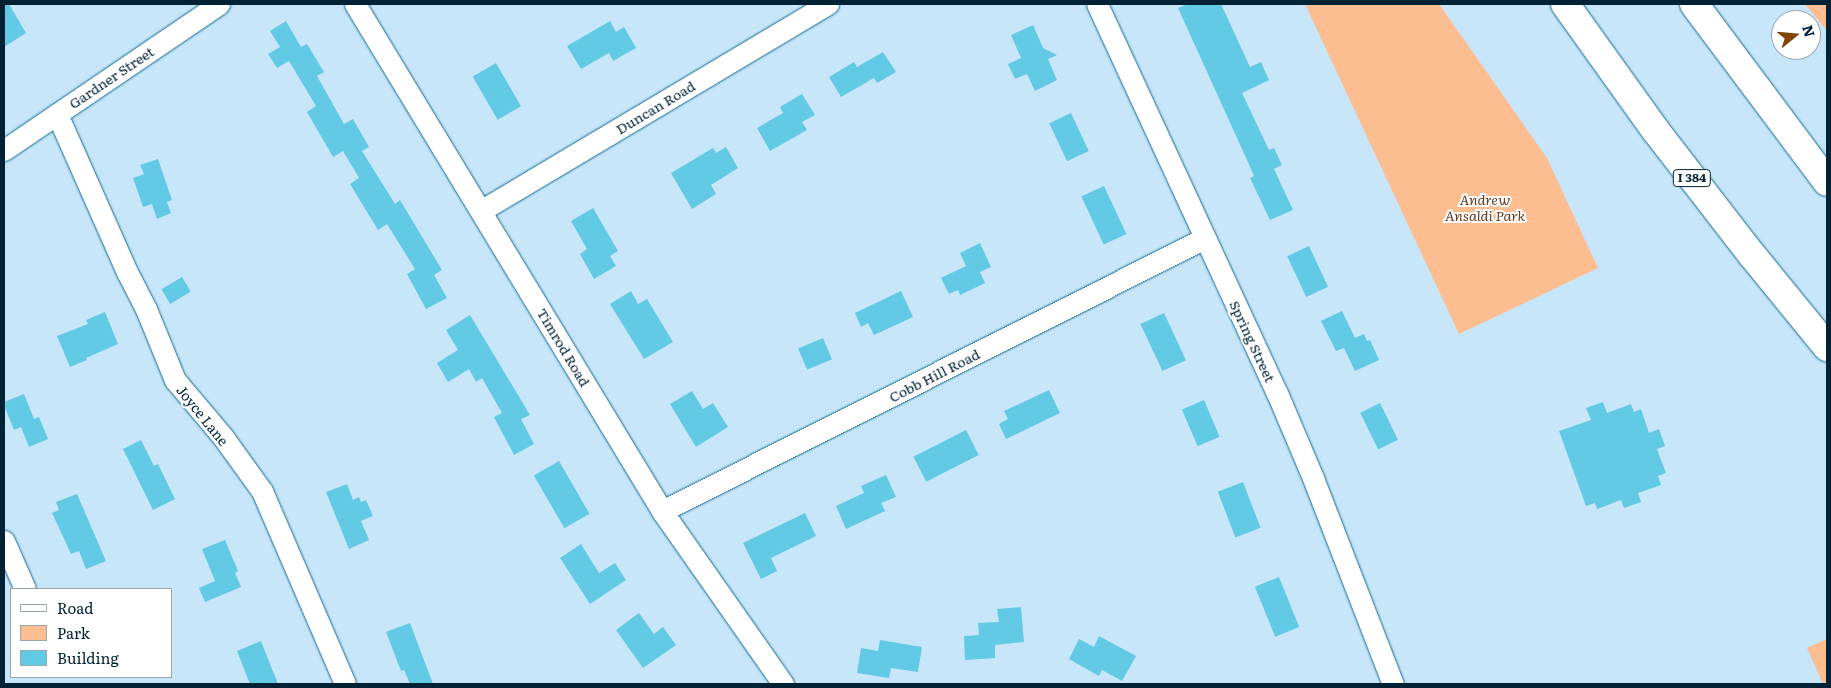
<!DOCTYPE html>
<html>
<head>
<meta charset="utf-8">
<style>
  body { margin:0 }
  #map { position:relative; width:1831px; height:688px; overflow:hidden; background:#c8e6f9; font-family:Literata,serif }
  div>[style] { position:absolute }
  .green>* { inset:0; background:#fcbd91 }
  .building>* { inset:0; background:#62cae4; transform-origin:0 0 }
  .roads { filter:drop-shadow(0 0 1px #116c96) drop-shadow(0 0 1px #116c96) }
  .minor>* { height:21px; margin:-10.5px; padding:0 10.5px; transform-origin:10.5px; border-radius:10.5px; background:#fff }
  .highway>* { height:28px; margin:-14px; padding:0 14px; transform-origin:14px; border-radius:14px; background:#fff }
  span { translate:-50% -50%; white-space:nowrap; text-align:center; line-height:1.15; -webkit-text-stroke:4px #fff; paint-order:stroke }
  .shield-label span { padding:1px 4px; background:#fff; border:1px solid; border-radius:4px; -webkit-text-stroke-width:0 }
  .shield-label { font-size:12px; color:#002234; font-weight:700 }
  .street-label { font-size:14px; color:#002234 }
  .park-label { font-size:14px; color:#643e22; font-style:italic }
  .frame { position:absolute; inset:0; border:5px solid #002234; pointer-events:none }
  .legend { position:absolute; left:10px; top:588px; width:162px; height:90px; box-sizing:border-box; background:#fff; border:1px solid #99a7ae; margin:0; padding:6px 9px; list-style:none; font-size:15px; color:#002234 }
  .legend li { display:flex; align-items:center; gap:10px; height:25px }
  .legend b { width:25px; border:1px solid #99a7ae }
  .north { position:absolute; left:1771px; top:10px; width:50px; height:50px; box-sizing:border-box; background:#fff; border:1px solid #99a7ae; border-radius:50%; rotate:73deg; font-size:14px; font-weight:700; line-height:20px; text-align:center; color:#002234 }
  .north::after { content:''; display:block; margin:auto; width:18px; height:22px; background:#834407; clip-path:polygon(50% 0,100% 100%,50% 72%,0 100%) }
</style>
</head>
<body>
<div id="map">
  <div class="green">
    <div style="clip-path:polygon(1305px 4px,1439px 4px,1547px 158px,1598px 268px,1459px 334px)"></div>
    <div style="clip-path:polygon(1805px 4px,1827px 4px,1827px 31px)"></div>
    <div style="clip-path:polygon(1827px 639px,1827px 684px,1823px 684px,1807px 648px)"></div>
  </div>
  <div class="building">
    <div style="clip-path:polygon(4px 4px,9px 4px,26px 33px,4px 47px)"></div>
    <div style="clip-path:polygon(1188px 4px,1221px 4px,1250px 67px,1261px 62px,1269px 80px,1242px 93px,1269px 150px,1274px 148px,1282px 165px,1274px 169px,1293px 210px,1270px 220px,1250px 178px,1254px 176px,1247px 160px,1178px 8px)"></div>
    <div style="clip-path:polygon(286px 21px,301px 47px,307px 44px,324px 72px,317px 76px,344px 124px,353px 119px,369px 147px,362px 151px,395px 204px,400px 200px,442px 270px,434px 275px,447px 298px,426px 309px,407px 274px,415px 269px,387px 224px,378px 230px,350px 184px,359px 178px,343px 151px,333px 157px,307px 112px,316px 106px,289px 61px,277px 68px,268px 54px,280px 47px,270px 31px)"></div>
    <div style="clip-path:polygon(610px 21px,616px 32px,624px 27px,636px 48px,613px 61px,609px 53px,581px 69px,567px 46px)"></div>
    <div style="clip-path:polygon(1033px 25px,1043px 48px,1057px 55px,1048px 59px,1057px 80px,1035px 91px,1027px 74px,1015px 79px,1008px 64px,1021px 58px,1011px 35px)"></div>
    <div style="clip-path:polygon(883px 52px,896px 72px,877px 83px,874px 78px,841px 97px,829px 77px,854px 62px,857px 67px)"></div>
    <div style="left:496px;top:63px;width:50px;height:27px;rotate:60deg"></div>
    <div style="clip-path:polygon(802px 94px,815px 115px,802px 122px,807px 130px,770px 151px,757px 128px,783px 113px,780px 107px)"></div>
    <div style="left:1071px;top:113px;width:42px;height:24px;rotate:65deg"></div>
    <div style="clip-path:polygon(726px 147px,738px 168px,711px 185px,716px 194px,692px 209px,671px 173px,713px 148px,716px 153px)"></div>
    <div style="clip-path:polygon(158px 159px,172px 200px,167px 202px,171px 213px,157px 219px,152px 204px,143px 207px,133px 178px,144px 174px,140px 165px)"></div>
    <div style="left:1104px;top:186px;width:53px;height:25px;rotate:65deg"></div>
    <div style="clip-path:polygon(593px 208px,618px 251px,610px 256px,616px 266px,594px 279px,580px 254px,587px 249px,571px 221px)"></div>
    <div style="clip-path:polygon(980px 243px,991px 267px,980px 272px,985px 283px,960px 295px,958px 290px,949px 294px,941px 278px,966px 266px,960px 253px)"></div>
    <div style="left:1309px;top:246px;width:45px;height:24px;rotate:65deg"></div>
    <div style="left:182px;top:277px;width:17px;height:24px;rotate:59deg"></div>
    <div style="clip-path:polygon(631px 291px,638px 304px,647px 299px,673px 342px,644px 359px,610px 304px)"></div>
    <div style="clip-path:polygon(901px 291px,913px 317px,874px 335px,868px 323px,861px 327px,855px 313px)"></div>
    <div style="clip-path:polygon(1342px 311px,1355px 338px,1364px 334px,1367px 341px,1370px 340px,1379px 360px,1355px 371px,1344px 348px,1336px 351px,1321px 321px)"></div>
    <div style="clip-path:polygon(105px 312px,118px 344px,86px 358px,87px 360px,70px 367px,57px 336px,88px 324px,86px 320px)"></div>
    <div style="left:1164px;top:313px;width:52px;height:26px;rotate:65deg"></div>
    <div style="clip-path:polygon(470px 315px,530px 415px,521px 419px,534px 444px,514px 455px,494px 417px,502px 413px,482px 378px,476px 382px,469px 369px,448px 382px,437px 363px,458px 350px,446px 330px)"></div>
    <div style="left:823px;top:338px;width:23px;height:27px;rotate:67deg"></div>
    <div style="clip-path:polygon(1049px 390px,1060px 413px,1006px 439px,999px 424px,1008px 419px,1004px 411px)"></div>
    <div style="clip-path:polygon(692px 391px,703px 409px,713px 403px,728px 427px,696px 447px,670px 404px)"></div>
    <div style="clip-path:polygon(24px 394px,34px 419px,39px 417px,48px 439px,29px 447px,21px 427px,14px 430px,4px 405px,4px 402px)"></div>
    <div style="left:1204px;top:400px;width:40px;height:24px;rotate:67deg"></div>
    <div style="clip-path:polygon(1603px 402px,1607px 413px,1631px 404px,1634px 412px,1641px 409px,1649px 433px,1659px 429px,1665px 446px,1657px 449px,1666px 473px,1658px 476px,1661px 485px,1638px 493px,1641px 502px,1624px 508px,1621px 500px,1597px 509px,1595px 503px,1586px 506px,1559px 431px,1591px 420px,1586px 408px)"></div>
    <div style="left:1380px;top:403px;width:41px;height:22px;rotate:64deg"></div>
    <div style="left:966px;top:430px;width:28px;height:59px;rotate:63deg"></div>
    <div style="clip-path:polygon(141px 440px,154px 466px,158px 464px,175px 499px,153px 510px,123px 449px)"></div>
    <div style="left:559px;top:461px;width:61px;height:29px;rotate:60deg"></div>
    <div style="clip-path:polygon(886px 475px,896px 497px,881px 503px,885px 511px,846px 529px,836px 506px,864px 493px,861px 486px)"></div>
    <div style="left:1243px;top:482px;width:49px;height:27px;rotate:69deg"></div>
    <div style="clip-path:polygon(347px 484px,353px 500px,359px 497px,361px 502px,366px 500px,373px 516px,361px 521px,369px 540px,349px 549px,326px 492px)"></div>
    <div style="clip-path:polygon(77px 494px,106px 561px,86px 569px,79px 551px,71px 554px,52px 513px,59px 510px,56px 502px)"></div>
    <div style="clip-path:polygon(805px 513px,816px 536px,771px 558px,777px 571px,761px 579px,743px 543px)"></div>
    <div style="clip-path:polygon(225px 540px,238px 571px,235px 573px,241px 587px,205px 602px,199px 588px,215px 581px,202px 549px)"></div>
    <div style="clip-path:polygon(581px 544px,599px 573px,615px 563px,626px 580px,590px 604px,560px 558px)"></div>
    <div style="left:1279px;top:577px;width:54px;height:26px;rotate:68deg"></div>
    <div style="clip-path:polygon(1021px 607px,1024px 642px,995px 645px,995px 658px,965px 660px,964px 636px,979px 635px,978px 623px,999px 622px,997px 609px)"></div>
    <div style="clip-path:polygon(639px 613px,654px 634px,663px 627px,676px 645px,643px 668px,616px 630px)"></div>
    <div style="clip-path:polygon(410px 623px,433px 684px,410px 684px,404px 670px,401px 671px,386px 632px)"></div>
    <div style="clip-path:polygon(1099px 636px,1136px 656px,1122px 681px,1102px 670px,1099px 676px,1069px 659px,1079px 639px,1094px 647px)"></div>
    <div style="clip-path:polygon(880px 640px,922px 647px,918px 672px,891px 668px,889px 678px,857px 673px,861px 648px,878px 651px)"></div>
    <div style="clip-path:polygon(261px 641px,278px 684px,250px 684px,237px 651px)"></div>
  </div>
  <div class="roads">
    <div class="minor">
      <div style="left:355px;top:4px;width:593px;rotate:58.8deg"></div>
      <div style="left:662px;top:511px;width:211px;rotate:55deg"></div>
      <div style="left:1097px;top:4px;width:429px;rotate:65.2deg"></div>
      <div style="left:1277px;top:393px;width:92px;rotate:67deg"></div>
      <div style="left:1313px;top:478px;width:221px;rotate:68.8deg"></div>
      <div style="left:57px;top:114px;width:173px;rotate:66.1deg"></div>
      <div style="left:127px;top:272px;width:42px;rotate:62.8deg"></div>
      <div style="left:146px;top:309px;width:77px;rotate:67.8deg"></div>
      <div style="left:175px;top:380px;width:75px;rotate:49.9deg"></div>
      <div style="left:223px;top:437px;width:67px;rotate:54.2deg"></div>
      <div style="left:262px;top:491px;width:210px;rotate:66.7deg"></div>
      <div style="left:4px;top:150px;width:260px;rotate:-34.2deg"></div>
      <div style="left:482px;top:210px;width:403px;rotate:-30.8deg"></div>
      <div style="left:662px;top:511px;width:608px;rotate:-26.69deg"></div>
      <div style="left:4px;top:541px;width:52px;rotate:66.4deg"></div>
    </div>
    <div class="highway">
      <div style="left:1565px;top:4px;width:156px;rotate:54.4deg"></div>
      <div style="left:1656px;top:131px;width:157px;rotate:52.3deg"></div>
      <div style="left:1752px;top:255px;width:119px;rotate:50.8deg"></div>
      <div style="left:1694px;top:4px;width:222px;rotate:53.2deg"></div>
    </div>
  </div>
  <div class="shield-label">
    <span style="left:1692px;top:178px">I 384</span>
  </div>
  <div class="street-label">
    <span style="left:111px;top:77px;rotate:-34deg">Gardner Street</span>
    <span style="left:655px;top:107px;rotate:-31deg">Duncan Road</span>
    <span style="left:1253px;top:341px;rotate:65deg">Spring Street</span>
    <span style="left:564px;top:347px;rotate:59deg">Timrod Road</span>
    <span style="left:934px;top:375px;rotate:-27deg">Cobb Hill Road</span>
    <span style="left:203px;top:415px;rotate:51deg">Joyce Lane</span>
  </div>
  <div class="park-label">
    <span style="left:1485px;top:207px">Andrew<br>Ansaldi Park</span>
  </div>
  <div class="frame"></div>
  <ul class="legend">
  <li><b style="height:6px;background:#fff"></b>Road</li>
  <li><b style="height:14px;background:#fcbd91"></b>Park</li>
  <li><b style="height:14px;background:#62cae4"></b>Building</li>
  </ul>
  <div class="north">N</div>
</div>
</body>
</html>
